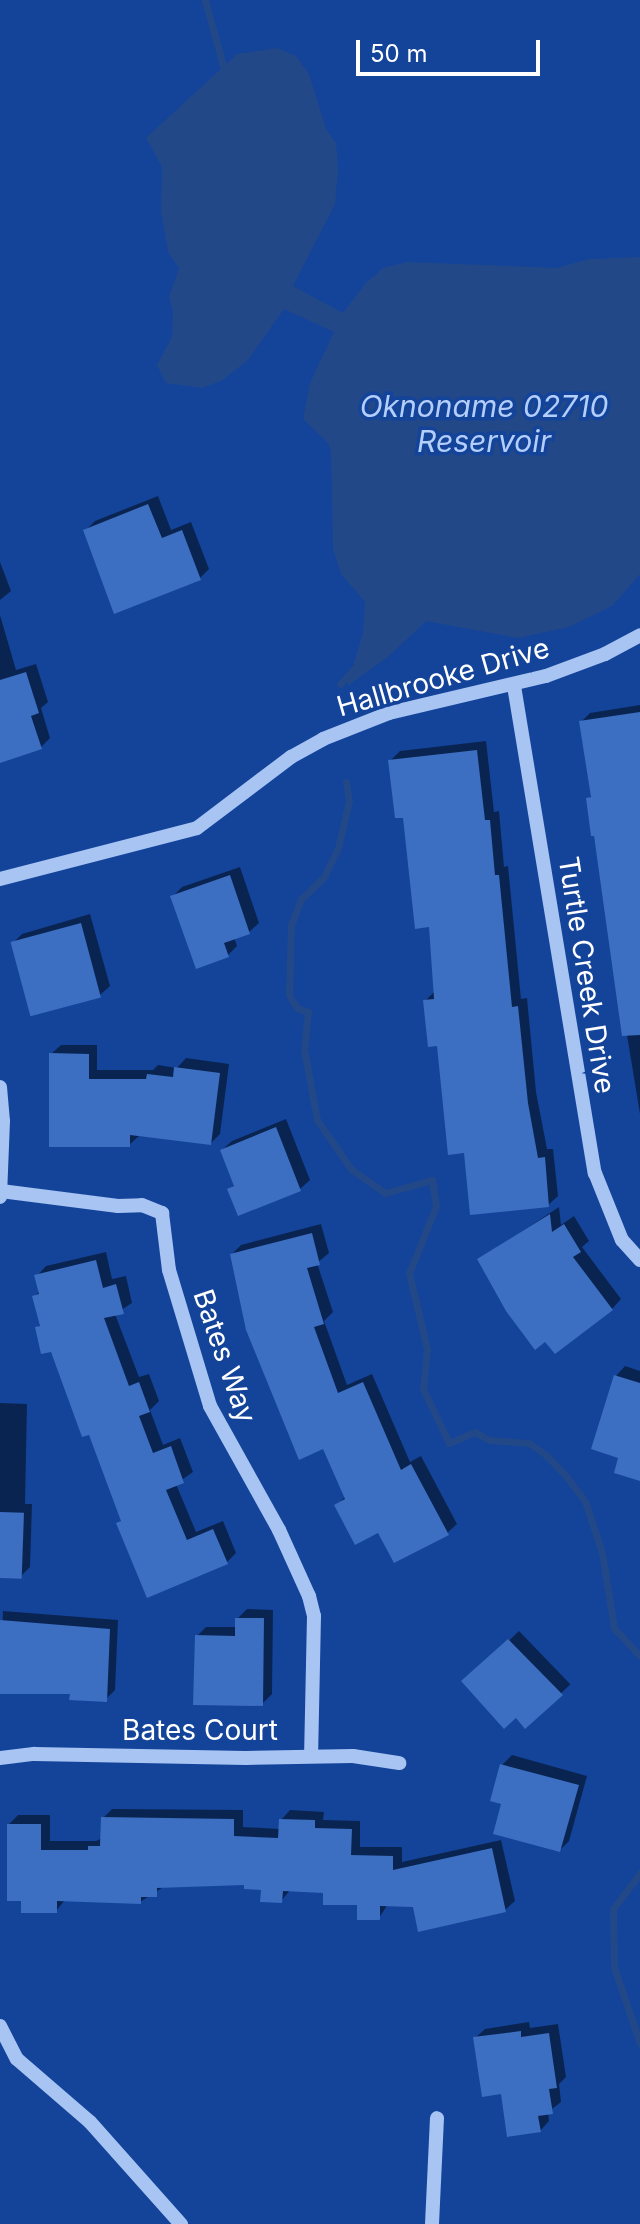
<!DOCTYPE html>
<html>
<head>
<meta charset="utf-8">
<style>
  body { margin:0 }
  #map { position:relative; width:640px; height:2224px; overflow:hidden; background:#13449a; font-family:Inter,sans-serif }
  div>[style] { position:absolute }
  .water>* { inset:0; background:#234888 }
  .shadow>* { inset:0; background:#0007; transform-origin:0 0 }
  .stream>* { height:7px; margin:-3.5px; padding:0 3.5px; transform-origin:3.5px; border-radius:3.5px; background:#234888 }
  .building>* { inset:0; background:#3c6ec1; transform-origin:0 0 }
  .minor>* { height:14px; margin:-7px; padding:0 7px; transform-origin:7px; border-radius:7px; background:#a7c4f3 }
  span { translate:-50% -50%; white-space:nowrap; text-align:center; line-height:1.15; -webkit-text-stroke:7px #13449a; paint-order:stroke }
  .street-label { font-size:28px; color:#fff }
  .water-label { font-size:30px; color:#b3cefa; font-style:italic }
  .scale { position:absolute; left:356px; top:40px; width:184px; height:36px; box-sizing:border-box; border:4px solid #fff; border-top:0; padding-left:10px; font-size:24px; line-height:28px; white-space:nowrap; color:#fff; -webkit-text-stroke:6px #13449a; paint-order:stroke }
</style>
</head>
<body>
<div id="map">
  <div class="water">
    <div style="clip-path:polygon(277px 48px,296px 56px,309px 74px,326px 129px,336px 143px,338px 169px,335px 204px,293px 286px,343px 313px,365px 284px,383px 268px,407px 262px,557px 268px,589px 259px,640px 257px,640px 574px,612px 606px,569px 627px,518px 638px,426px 621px,389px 656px,347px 686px,363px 633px,365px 602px,341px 574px,333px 549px,331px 451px,328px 443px,303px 419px,310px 383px,334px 332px,284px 309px,247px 361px,221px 381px,202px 388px,166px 383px,157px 365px,172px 337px,173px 312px,169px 297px,179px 268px,168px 252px,161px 211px,162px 167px,146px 138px,237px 54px)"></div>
  </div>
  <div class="shadow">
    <div style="clip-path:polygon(158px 496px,171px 530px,191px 522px,209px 569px,200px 578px,85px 531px,95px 521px)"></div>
    <div style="clip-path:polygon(0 562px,11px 591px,0 600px)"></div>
    <div style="clip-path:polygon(0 615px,16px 670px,36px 664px,48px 702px,41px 708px,50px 738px,41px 747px,0 761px)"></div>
    <div style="clip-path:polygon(640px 705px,640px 1114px,588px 799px,592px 795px,581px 722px,590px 713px)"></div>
    <div style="clip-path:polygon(486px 741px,494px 812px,499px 811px,504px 867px,508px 866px,521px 999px,527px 998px,536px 1092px,547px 1149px,553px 1149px,558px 1196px,548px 1205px,465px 1150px,425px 1001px,434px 992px,431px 924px,390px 761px,400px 751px)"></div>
    <div style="clip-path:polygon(240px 867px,259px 923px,249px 932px,234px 937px,237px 946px,228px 955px,173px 896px,182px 887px)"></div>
    <div style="clip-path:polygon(90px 914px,110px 986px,100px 995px,13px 943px,22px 934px)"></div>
    <div style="clip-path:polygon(61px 1045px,97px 1045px,97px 1070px,153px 1070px,158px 1065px,177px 1068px,186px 1058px,229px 1064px,220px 1134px,211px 1143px,139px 1136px,129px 1145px,51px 1054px)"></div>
    <div style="clip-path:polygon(286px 1119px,310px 1180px,300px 1189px,230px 1189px,236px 1183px,222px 1150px,232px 1141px)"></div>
    <div style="clip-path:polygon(559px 1207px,561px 1225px,574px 1216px,589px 1241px,582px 1247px,621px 1299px,612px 1309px,546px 1339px,479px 1260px)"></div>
    <div style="clip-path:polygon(321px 1224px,329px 1253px,317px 1263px,333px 1312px,324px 1321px,347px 1385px,372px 1374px,410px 1462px,421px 1456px,457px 1524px,447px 1533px,379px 1530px,336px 1506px,346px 1496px,232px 1254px,241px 1245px)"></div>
    <div style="clip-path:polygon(106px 1252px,112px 1279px,126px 1276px,132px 1303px,115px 1314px,139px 1377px,149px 1374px,159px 1401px,150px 1410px,163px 1445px,180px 1438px,193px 1472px,176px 1484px,196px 1532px,223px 1521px,236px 1553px,227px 1562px,118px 1524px,122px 1520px,90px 1432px,52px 1349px,37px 1328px,41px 1324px,35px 1296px,40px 1291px,37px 1276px,46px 1266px)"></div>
    <div style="clip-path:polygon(625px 1366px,640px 1371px,640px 1479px,621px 1456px,616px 1376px)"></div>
    <div style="clip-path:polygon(0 1403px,27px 1404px,25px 1504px,32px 1504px,30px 1567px,21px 1576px,0 1576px)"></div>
    <div style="clip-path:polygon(247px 1609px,273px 1610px,272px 1694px,262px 1704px,197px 1636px,206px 1627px,237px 1627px,237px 1619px)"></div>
    <div style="clip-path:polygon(3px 1611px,118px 1620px,115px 1690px,106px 1699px,72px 1692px,0 1691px)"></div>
    <div style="left:519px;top:1631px;width:74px;height:61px;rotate:46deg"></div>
    <div style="clip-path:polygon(512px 1755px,587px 1776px,569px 1841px,560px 1850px,504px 1803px,502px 1765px)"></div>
    <div style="clip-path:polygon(112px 1809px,243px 1810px,243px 1827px,280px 1829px,281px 1820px,290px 1810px,324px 1812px,323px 1820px,360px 1821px,360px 1847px,402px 1847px,402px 1862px,501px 1840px,515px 1901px,505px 1910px,388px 1904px,379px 1918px,359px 1903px,325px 1891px,291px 1889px,281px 1901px,263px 1888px,246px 1883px,165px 1886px,140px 1902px,65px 1900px,56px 1911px,9px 1824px,18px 1815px,50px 1815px,50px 1841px,96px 1841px,102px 1838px,103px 1818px)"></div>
    <div style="clip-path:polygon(529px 2022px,530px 2028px,558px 2024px,566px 2077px,559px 2084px,561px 2102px,548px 2112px,549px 2121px,540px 2131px,475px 2038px,485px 2029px)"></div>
  </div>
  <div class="stream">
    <div style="left:205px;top:0;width:76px;rotate:74.7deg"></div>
    <div style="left:340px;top:684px;width:26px;rotate:-47deg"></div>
    <div style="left:346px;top:782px;width:19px;rotate:81deg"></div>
    <div style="left:349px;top:801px;width:48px;rotate:103.2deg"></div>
    <div style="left:338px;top:848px;width:32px;rotate:116deg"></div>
    <div style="left:324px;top:877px;width:32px;rotate:136deg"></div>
    <div style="left:301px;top:899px;width:28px;rotate:111deg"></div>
    <div style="left:291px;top:925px;width:70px;rotate:91.6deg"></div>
    <div style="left:289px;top:995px;width:15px;rotate:58deg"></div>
    <div style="left:297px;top:1008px;width:12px;rotate:20deg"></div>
    <div style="left:308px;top:1012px;width:37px;rotate:96deg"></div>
    <div style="left:304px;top:1049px;width:72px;rotate:79.6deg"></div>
    <div style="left:317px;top:1120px;width:60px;rotate:55.2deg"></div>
    <div style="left:351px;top:1169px;width:42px;rotate:35.2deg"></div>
    <div style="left:385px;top:1193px;width:49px;rotate:-15.5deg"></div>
    <div style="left:432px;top:1180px;width:26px;rotate:81deg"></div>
    <div style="left:436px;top:1206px;width:72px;rotate:111.9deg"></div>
    <div style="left:409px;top:1273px;width:78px;rotate:76.7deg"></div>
    <div style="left:427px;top:1349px;width:40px;rotate:95.7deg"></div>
    <div style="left:423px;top:1389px;width:60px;rotate:64.3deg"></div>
    <div style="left:449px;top:1443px;width:28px;rotate:-23deg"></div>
    <div style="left:475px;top:1432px;width:16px;rotate:30deg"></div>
    <div style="left:489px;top:1440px;width:40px;rotate:4.3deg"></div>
    <div style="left:529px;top:1443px;width:21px;rotate:35deg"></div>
    <div style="left:546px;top:1455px;width:29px;rotate:46deg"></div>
    <div style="left:566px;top:1476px;width:31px;rotate:53deg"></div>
    <div style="left:585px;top:1501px;width:55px;rotate:71.9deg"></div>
    <div style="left:602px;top:1553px;width:76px;rotate:80.9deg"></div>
    <div style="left:614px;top:1628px;width:38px;rotate:47deg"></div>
    <div style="left:640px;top:1873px;width:45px;rotate:126.9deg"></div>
    <div style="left:613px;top:1909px;width:58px;rotate:89deg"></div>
    <div style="left:614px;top:1967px;width:81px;rotate:71.3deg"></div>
  </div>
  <div class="building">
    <div style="clip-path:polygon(148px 504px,162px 538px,182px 530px,201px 580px,114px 614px,83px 530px)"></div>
    <div style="clip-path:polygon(26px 672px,39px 713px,31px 716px,42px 749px,0 763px,0 680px)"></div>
    <div style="clip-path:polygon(640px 712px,640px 1035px,622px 1036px,594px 836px,591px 836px,586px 798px,591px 797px,579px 721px)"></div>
    <div style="clip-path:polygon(477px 750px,485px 820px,490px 820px,495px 875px,499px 875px,512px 1007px,518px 1006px,528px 1103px,538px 1158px,545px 1157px,549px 1207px,470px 1215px,464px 1153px,448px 1155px,437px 1046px,428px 1047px,423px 1000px,434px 999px,429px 927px,415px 929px,403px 818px,395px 818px,388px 760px)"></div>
    <div style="clip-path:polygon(230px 875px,250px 934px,224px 943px,229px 957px,196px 969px,170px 896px)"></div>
    <div style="left:81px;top:923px;width:77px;height:73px;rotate:75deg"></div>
    <div style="clip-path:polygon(49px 1053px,89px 1054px,89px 1079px,146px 1079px,147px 1074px,173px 1077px,174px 1067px,220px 1073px,211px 1145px,130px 1135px,130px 1147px,49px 1147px)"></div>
    <div style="clip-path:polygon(276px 1127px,301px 1191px,238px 1216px,227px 1189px,234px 1186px,220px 1150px)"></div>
    <div style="clip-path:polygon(550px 1214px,552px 1232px,564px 1224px,581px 1252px,573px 1257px,613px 1310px,555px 1354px,545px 1342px,535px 1350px,506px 1311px,477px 1259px)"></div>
    <div style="clip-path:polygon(312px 1233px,320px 1265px,307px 1268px,324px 1324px,314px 1327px,338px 1393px,363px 1382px,401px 1470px,411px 1464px,449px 1535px,394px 1563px,378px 1533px,355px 1545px,334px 1505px,345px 1499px,323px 1449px,299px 1460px,246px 1330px,230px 1254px)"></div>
    <div style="clip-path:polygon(96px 1260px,103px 1288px,116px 1284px,124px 1314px,104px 1318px,129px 1386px,139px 1382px,150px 1412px,139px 1416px,153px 1453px,171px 1446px,184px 1483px,166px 1490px,187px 1540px,213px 1529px,228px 1564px,147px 1598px,116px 1523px,121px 1521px,89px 1435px,82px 1437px,51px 1352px,41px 1354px,35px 1327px,40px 1326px,32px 1296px,39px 1294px,34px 1275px)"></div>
    <div style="clip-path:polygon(614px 1375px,640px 1383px,640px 1481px,614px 1473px,618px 1458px,591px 1449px)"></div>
    <div style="left:0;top:1512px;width:24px;height:66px;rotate:2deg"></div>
    <div style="clip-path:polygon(235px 1618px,264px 1618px,263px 1706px,193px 1705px,195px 1635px,235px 1636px)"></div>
    <div style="clip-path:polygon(0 1620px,110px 1629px,107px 1702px,69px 1700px,70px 1694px,0 1694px)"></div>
    <div style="clip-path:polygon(508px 1639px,563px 1695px,525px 1729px,516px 1718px,504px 1729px,461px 1681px)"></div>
    <div style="clip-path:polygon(500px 1764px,579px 1785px,560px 1852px,493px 1834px,501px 1804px,490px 1801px)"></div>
    <div style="clip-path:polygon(101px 1817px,234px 1819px,234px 1836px,278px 1838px,279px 1819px,315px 1820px,315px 1828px,352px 1829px,351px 1855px,393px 1856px,393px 1870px,492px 1848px,506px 1912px,418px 1932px,413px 1907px,380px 1906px,380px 1920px,357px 1920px,357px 1905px,323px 1905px,323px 1893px,283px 1891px,282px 1903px,260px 1902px,261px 1890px,244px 1889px,244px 1885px,157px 1888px,157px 1897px,141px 1897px,141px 1904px,57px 1901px,57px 1913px,21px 1913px,21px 1901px,7px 1901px,7px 1824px,41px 1824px,41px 1850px,88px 1850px,88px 1846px,100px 1846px)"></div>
    <div style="clip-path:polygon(521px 2031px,521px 2037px,549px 2033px,557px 2088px,549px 2089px,553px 2114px,538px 2116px,541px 2132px,507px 2137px,501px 2094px,482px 2097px,473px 2037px)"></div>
  </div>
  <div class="minor">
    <div style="left:514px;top:686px;width:494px;rotate:80.6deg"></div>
    <div style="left:595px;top:1173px;width:72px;rotate:68.1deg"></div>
    <div style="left:622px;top:1240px;width:27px;rotate:48deg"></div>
    <div style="left:0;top:879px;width:203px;rotate:-14.5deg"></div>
    <div style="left:197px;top:828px;width:118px;rotate:-37.1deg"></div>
    <div style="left:291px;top:757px;width:37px;rotate:-29deg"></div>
    <div style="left:323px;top:739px;width:71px;rotate:-21.5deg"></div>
    <div style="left:389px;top:713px;width:161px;rotate:-13.3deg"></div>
    <div style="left:546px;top:676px;width:63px;rotate:-20.4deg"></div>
    <div style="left:605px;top:654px;width:40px;rotate:-28deg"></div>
    <div style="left:0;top:1087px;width:34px;rotate:85deg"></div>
    <div style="left:3px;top:1121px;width:76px;rotate:92.3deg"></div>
    <div style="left:1px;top:1191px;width:118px;rotate:7.3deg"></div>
    <div style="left:118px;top:1206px;width:24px;rotate:-2deg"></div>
    <div style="left:142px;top:1205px;width:22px;rotate:22deg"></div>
    <div style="left:162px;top:1213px;width:57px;rotate:83deg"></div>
    <div style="left:169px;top:1270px;width:142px;rotate:73.2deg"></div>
    <div style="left:210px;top:1406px;width:142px;rotate:60.9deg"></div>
    <div style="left:279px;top:1530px;width:72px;rotate:65.6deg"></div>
    <div style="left:309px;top:1596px;width:21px;rotate:76deg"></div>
    <div style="left:314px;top:1616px;width:140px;rotate:91.2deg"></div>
    <div style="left:0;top:1758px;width:34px;rotate:-7deg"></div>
    <div style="left:34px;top:1754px;width:212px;rotate:1.1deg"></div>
    <div style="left:246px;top:1758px;width:107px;rotate:-1.1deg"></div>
    <div style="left:353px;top:1756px;width:47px;rotate:8.7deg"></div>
    <div style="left:0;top:2026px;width:37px;rotate:63deg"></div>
    <div style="left:17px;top:2059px;width:96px;rotate:40.8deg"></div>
    <div style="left:90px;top:2122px;width:137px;rotate:48.3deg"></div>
    <div style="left:432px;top:2224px;width:106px;rotate:-87.3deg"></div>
  </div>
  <div class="street-label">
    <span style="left:443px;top:677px;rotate:-16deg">Hallbrooke Drive</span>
    <span style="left:587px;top:975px;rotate:81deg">Turtle Creek Drive</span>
    <span style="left:225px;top:1356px;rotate:71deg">Bates Way</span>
    <span style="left:200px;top:1730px">Bates Court</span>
  </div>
  <div class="water-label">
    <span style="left:484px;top:423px">Oknoname 02710<br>Reservoir</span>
  </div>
  <div class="scale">50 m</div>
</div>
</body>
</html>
